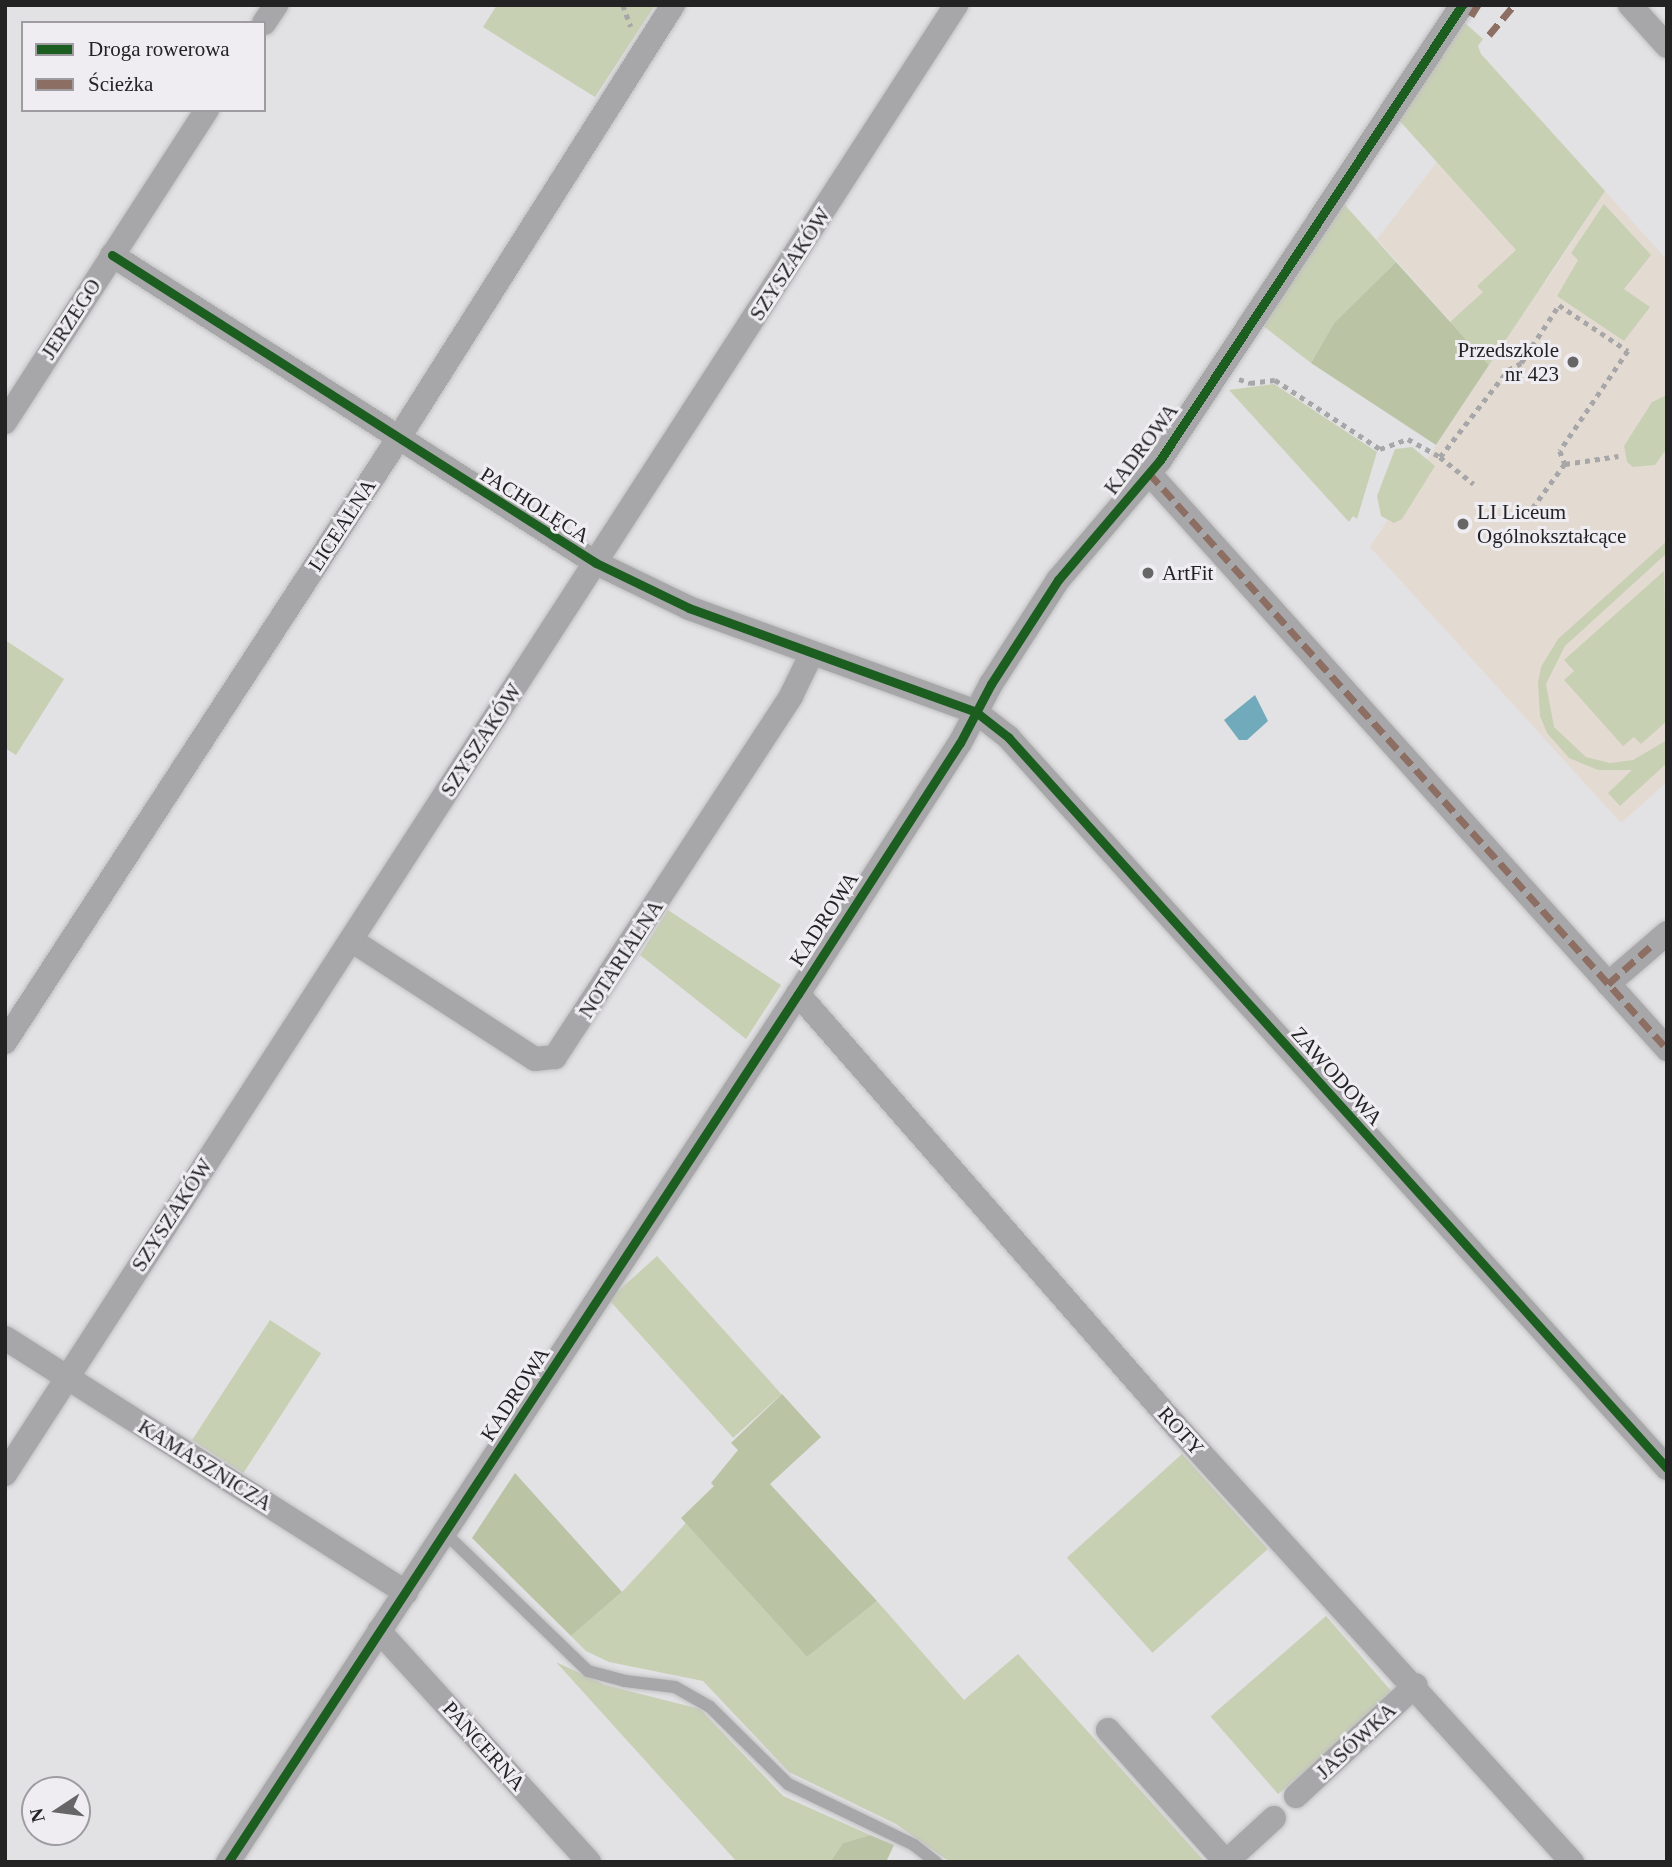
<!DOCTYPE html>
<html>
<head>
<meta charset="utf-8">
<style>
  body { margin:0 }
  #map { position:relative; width:1672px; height:1867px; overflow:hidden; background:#e2e1e4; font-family:"Times New Roman",serif }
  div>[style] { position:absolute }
  .education>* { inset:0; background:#e3dad2 }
  .green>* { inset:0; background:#c8d0b4; transform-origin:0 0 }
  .forest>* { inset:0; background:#bac4a4 }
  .water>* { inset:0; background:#70aabb }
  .path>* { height:4.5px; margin-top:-2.25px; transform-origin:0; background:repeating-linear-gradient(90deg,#a7a6a8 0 5px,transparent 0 10px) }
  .roads { filter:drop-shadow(0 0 2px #c0c0c1) drop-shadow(0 0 2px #c0c0c1) }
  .lane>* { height:12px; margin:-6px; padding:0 6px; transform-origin:6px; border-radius:6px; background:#a7a6a8 }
  .street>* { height:24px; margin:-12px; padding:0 12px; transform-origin:12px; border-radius:12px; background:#a7a6a8 }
  .quiet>* { height:7px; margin-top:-3.5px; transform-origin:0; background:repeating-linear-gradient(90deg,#8d6e63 0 14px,transparent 0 21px) }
  .cycleway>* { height:9px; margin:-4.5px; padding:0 4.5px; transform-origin:4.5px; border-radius:4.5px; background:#1b5e20 }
  .dots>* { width:19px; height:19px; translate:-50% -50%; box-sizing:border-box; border:4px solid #f0edf2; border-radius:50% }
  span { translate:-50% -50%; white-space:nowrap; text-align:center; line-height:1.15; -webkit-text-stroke:6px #f0edf2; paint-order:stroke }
  .street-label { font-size:21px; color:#232324 }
  .poi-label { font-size:21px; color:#232324 }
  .right { translate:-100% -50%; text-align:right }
  .left { translate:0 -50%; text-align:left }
  .frame { position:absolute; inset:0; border:7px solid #232324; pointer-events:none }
  .legend { position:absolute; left:21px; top:21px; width:245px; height:91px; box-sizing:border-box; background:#f0edf2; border:2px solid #9e9ca0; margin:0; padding:9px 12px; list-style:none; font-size:21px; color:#232324 }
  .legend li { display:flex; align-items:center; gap:14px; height:35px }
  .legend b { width:35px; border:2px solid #9e9ca0 }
  .north { position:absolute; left:21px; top:1776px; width:70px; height:70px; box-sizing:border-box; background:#f0edf2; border:2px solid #9e9ca0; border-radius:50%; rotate:257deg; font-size:19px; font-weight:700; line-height:28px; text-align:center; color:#232324 }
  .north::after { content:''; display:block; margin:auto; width:24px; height:32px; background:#666667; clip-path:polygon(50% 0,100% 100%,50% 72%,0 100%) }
</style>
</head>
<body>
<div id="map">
  <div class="education">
    <div style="clip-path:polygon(1437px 162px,1546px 282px,1605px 191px,1667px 260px,1667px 782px,1621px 823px,1370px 547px,1489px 365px,1377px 239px)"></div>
  </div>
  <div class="green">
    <div style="clip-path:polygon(497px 5px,655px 5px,595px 97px,483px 27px)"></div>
    <div style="clip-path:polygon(1465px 23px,1483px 39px,1478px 46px,1481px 54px,1605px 191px,1489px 365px,1450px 322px,1483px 292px,1477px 286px,1516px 250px,1398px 119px)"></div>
    <div style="clip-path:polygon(1344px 204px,1396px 262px,1334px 323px,1311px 363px,1262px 325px)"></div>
    <div style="clip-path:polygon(1604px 204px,1651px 255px,1624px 289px,1650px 307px,1624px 341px,1557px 296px,1578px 260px,1571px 253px)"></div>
    <div style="clip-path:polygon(1274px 384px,1377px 452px,1357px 519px,1353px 516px,1349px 522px,1229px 390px)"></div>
    <div style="clip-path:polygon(1667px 395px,1667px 448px,1655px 465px,1633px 467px,1627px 462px,1624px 446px,1652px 402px)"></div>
    <div style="clip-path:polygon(1412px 447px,1435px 466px,1402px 519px,1394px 523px,1381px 516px,1377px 496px,1395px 449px)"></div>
    <div style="clip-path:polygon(1667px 541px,1667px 553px,1565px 646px,1546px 684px,1554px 727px,1586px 757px,1610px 763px,1633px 760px,1667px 740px,1667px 763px,1620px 806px,1608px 793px,1632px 770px,1598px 770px,1569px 758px,1547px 733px,1540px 716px,1538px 683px,1541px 667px,1558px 639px)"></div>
    <div style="clip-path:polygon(1664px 571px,1667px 721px,1641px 744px,1634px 737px,1623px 746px,1564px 680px,1574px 671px,1564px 660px)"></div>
    <div style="clip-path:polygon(5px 640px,64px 679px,16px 755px,5px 748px)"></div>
    <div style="clip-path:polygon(668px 910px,781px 985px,746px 1039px,640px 955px)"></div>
    <div style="left:657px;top:1256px;width:186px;height:65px;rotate:48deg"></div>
    <div style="left:270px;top:1320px;width:61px;height:143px;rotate:33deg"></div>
    <div style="left:1182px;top:1454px;width:128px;height:155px;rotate:48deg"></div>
    <div style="clip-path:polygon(686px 1523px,807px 1657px,877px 1601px,964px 1700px,1018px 1654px,1205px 1862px,950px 1862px,896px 1824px,789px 1772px,703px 1681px,609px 1662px,586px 1651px,571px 1636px,622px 1592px)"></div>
    <div style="left:1326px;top:1616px;width:103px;height:153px;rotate:49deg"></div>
    <div style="clip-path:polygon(556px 1662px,605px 1685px,700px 1709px,783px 1796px,870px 1835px,843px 1843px,830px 1862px,737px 1862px)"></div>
  </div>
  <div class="forest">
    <div style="clip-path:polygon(1396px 262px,1489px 365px,1436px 445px,1311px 363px,1334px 323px)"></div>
    <div style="clip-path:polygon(782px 1394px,821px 1437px,770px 1484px,877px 1601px,807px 1657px,681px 1518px,714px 1486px,711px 1483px,738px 1450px,731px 1443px)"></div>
    <div style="clip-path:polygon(515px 1473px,622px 1592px,571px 1636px,472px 1538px)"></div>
    <div style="clip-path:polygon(870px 1835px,894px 1845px,886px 1862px,830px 1862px,843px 1843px)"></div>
  </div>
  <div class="water">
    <div style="clip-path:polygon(1255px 695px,1268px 721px,1247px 740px,1239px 740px,1224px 720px)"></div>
  </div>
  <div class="path">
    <div style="left:623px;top:5px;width:23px;rotate:70deg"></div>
    <div style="left:1239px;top:379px;width:12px;rotate:20deg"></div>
    <div style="left:1250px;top:383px;width:25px;rotate:-7deg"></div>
    <div style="left:1275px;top:380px;width:126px;rotate:33.3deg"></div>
    <div style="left:1380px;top:449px;width:30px;rotate:-20deg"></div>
    <div style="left:1408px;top:439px;width:37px;rotate:29deg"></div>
    <div style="left:1440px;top:457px;width:110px;rotate:-52deg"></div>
    <div style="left:1508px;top:370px;width:15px;rotate:-28deg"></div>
    <div style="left:1521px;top:363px;width:69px;rotate:-56.8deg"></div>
    <div style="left:1559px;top:305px;width:83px;rotate:33.7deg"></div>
    <div style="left:1628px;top:351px;width:121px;rotate:124.2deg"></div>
    <div style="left:1560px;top:451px;width:14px;rotate:69deg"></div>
    <div style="left:1565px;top:464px;width:54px;rotate:126deg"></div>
    <div style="left:1440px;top:457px;width:43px;rotate:38.5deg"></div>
    <div style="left:1565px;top:464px;width:54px;rotate:-8.6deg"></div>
  </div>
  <div class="roads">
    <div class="lane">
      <div style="left:445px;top:1533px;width:199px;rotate:44deg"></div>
      <div style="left:588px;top:1671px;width:38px;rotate:15deg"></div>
      <div style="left:625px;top:1681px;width:50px;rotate:6.8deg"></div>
      <div style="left:675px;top:1687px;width:40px;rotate:29.7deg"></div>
      <div style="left:710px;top:1707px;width:110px;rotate:44.6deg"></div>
      <div style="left:788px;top:1784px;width:140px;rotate:25.8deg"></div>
      <div style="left:914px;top:1845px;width:28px;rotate:38deg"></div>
    </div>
    <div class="street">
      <div style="left:1630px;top:5px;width:55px;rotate:47.9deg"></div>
      <div style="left:264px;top:23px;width:22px;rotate:-56deg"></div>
      <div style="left:112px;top:255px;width:574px;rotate:32.47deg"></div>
      <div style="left:596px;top:563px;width:103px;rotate:25.8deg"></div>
      <div style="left:689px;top:608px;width:305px;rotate:19.9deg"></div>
      <div style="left:976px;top:712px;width:41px;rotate:38deg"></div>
      <div style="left:1008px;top:737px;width:984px;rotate:47.97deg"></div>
      <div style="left:5px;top:422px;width:372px;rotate:-57.1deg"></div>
      <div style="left:1149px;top:473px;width:775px;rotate:48.03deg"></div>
      <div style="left:351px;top:940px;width:219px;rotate:32.9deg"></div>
      <div style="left:535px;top:1059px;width:20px;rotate:-6deg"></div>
      <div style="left:555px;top:1057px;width:431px;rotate:-56.8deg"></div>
      <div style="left:791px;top:696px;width:46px;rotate:-64deg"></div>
      <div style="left:1608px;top:984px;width:78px;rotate:-40.8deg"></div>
      <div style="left:798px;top:994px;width:574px;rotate:48.81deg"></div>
      <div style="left:1176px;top:1426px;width:589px;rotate:47.75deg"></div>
      <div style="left:5px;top:1042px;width:720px;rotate:-56.91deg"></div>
      <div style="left:398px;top:439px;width:514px;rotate:-57.64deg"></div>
      <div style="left:5px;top:1338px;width:475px;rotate:32.4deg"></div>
      <div style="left:5px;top:1474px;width:1750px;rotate:-57.08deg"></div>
      <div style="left:379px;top:1631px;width:312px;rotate:47.7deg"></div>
      <div style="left:1108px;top:1730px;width:177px;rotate:48.2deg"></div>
      <div style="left:1296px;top:1796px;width:163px;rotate:-42.8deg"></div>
      <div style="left:228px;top:1862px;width:1038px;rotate:-56.71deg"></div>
      <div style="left:798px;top:994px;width:299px;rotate:-57.2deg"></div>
      <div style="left:960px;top:743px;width:67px;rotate:-62.3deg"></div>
      <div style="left:991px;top:684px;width:124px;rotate:-57.2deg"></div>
      <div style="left:1058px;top:580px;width:157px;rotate:-49.6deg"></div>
      <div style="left:1160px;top:460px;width:546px;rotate:-56.43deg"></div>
      <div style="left:1226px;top:1862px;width:65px;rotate:-42.5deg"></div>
    </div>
  </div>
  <div class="quiet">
    <div style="left:1471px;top:16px;width:13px;rotate:-58deg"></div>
    <div style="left:1489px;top:35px;width:39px;rotate:-50deg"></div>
    <div style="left:1149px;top:473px;width:775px;rotate:48.03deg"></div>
    <div style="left:1608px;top:984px;width:56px;rotate:-41.4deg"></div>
  </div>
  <div class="cycleway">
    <div style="left:112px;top:255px;width:574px;rotate:32.47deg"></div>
    <div style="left:596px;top:563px;width:103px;rotate:25.8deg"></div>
    <div style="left:689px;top:608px;width:305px;rotate:19.9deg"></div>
    <div style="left:976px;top:712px;width:41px;rotate:38deg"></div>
    <div style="left:1008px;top:737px;width:984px;rotate:47.97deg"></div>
    <div style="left:228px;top:1862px;width:1038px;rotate:-56.71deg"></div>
    <div style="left:798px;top:994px;width:299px;rotate:-57.2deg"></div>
    <div style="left:960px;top:743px;width:67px;rotate:-62.3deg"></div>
    <div style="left:991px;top:684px;width:124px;rotate:-57.2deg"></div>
    <div style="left:1058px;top:580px;width:157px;rotate:-49.6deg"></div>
    <div style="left:1160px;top:460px;width:546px;rotate:-56.43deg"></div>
  </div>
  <div class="dots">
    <div style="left:1573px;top:362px;background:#666667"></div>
    <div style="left:1463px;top:524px;background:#666667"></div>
    <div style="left:1148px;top:573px;background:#666667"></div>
  </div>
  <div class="street-label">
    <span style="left:790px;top:264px;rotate:-57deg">SZYSZAKÓW</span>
    <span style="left:71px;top:319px;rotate:-57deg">JERZEGO</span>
    <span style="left:1141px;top:449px;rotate:-53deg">KADROWA</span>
    <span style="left:535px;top:505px;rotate:32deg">PACHOLĘCA</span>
    <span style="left:342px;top:525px;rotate:-57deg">LICEALNA</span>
    <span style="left:481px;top:740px;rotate:-57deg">SZYSZAKÓW</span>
    <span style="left:824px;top:919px;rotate:-57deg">KADROWA</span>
    <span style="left:621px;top:959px;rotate:-57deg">NOTARIALNA</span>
    <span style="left:1337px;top:1076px;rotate:48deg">ZAWODOWA</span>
    <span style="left:172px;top:1215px;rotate:-57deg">SZYSZAKÓW</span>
    <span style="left:515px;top:1394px;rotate:-57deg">KADROWA</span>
    <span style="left:1181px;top:1431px;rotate:48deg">ROTY</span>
    <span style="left:205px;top:1465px;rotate:32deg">KAMASZNICZA</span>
    <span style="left:1356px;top:1741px;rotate:-43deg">JASÓWKA</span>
    <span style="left:484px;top:1746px;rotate:48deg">PANCERNA</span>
  </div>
  <div class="poi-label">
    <span class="right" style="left:1559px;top:362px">Przedszkole<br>nr 423</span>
    <span class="left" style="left:1477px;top:524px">LI Liceum<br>Ogólnokształcące</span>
    <span class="left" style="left:1162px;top:573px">ArtFit</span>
  </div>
  <div class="frame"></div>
  <ul class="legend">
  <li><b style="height:9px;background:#1b5e20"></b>Droga rowerowa</li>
  <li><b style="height:9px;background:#8d6e63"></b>Ścieżka</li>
  </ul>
  <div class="north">N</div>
</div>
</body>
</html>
